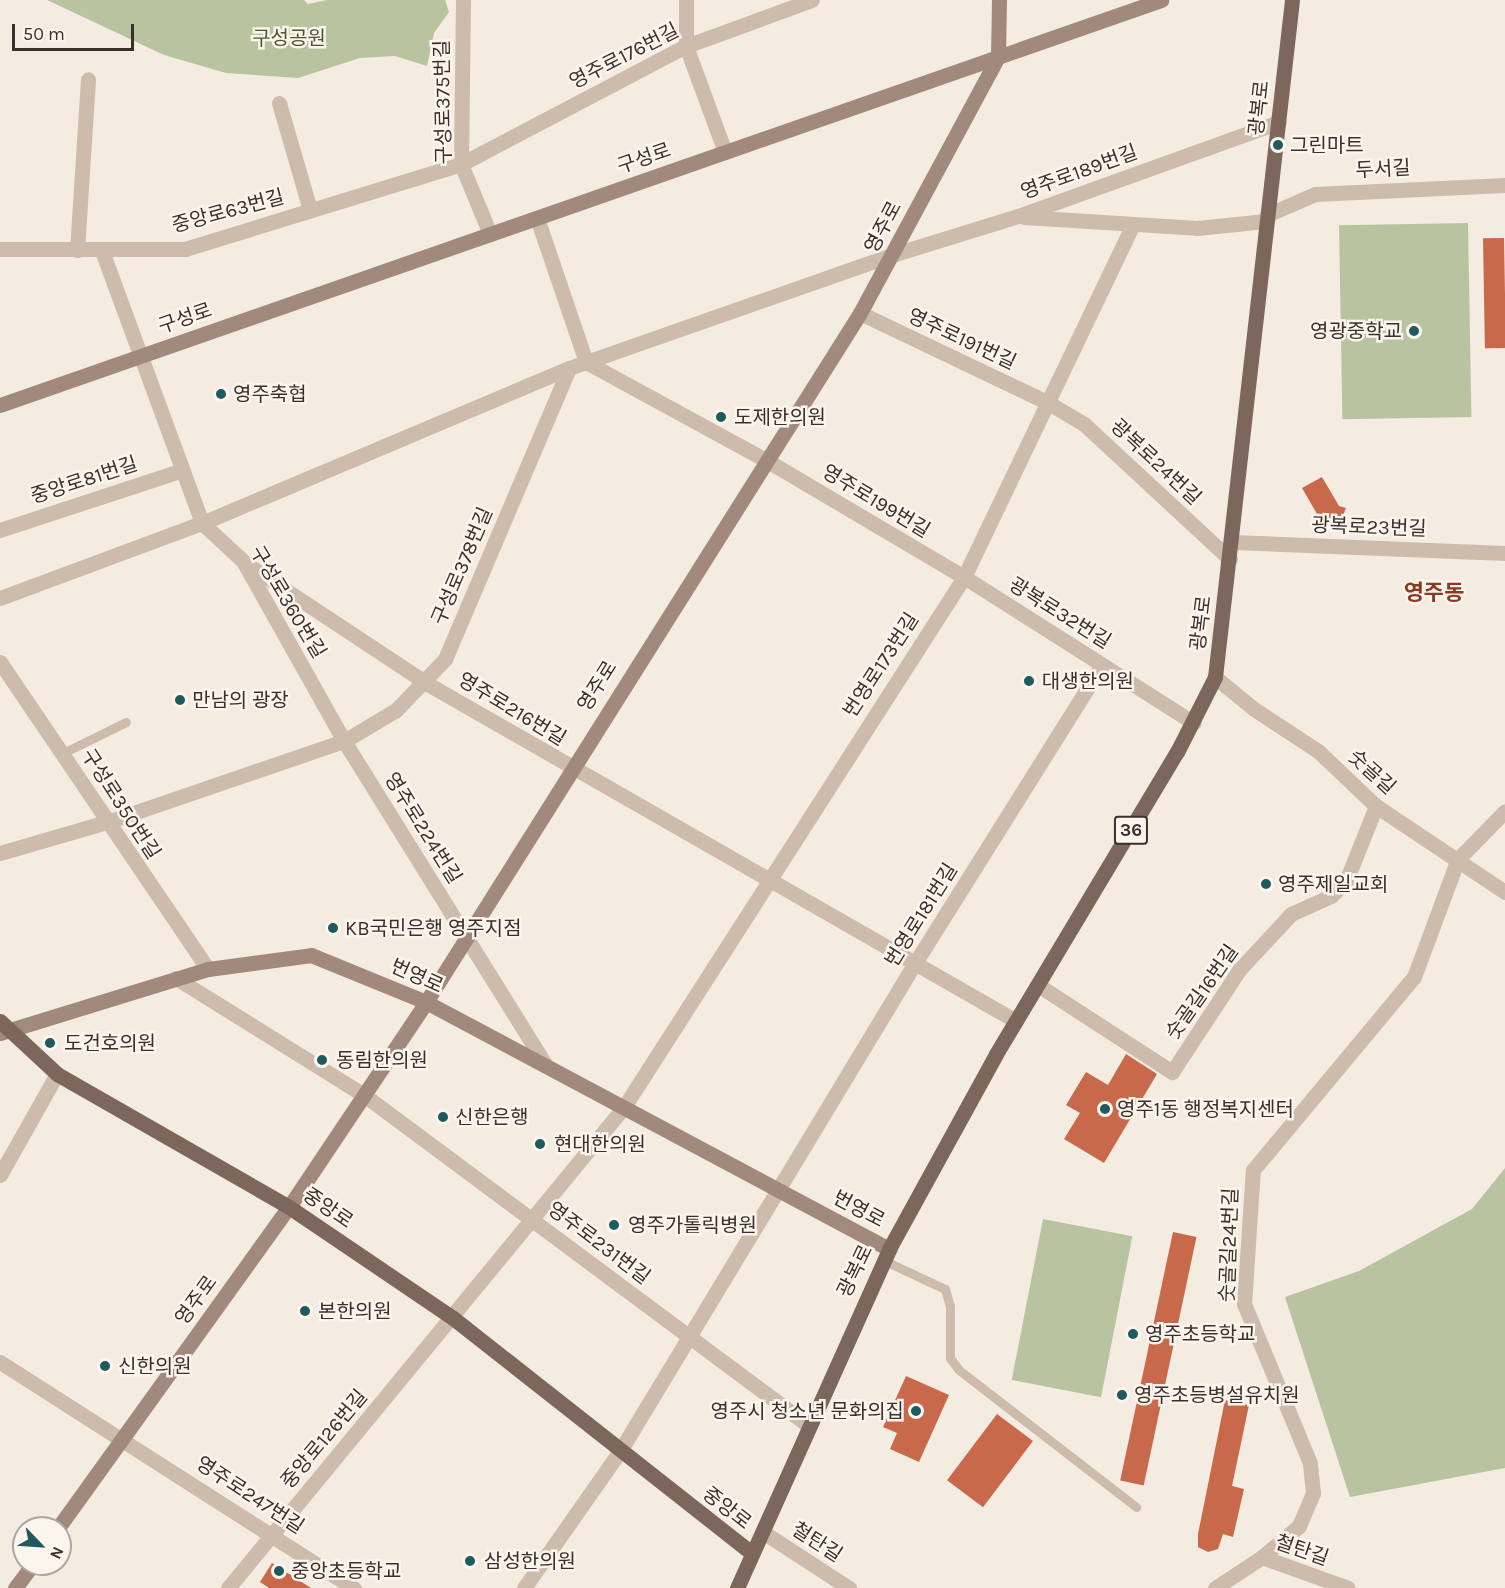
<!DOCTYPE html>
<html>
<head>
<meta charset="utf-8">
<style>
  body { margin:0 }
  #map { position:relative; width:1505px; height:1588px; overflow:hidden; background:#f4ebe1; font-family:Karla,"Noto Sans KR",sans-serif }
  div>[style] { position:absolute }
  .green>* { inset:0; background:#b8c4a0; transform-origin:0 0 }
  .building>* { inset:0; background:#c8694b; transform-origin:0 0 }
  .lane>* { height:9px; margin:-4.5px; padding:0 4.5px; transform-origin:4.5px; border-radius:4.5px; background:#cdbbac }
  .street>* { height:15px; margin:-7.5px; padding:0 7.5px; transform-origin:7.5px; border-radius:7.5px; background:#cdbbac }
  .secondary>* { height:15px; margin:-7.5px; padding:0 7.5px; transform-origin:7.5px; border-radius:7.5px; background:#a18a7d }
  .primary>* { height:15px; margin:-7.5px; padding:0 7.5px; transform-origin:7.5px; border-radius:7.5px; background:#7d675c }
  .dots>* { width:16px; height:16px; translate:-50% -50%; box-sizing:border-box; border:3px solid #fbf5ee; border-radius:50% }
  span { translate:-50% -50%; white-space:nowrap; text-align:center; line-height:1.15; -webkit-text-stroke:5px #fbf5ee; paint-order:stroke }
  .shield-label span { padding:2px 4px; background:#fbf5ee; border:2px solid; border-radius:4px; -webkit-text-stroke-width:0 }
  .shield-label { font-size:18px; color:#3b302b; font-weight:700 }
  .park-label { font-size:20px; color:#4a5a2e }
  .street-label { font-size:20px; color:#3b302b }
  .poi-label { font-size:20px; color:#3b302b }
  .left { translate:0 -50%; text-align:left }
  .right { translate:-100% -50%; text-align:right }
  .quarter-label { font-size:22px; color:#8c3b22; font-weight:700 }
  .north { position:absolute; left:12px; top:1516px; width:60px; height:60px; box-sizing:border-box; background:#fbf5ee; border:2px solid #aea6a0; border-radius:50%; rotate:115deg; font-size:16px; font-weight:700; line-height:24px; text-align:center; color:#3b302b }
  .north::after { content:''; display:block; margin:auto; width:21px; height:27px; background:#1f5a5e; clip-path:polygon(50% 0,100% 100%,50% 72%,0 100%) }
  .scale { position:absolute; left:12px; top:24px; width:122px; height:27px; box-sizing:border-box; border:3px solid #3b302b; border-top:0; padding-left:8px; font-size:18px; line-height:21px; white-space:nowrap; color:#3b302b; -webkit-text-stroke:4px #fbf5ee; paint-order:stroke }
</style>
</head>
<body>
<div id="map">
  <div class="green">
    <div style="clip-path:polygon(47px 0,304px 0,308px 4px,327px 0,445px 0,449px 12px,434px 33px,427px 66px,395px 56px,360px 58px,298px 78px,226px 73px,164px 55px)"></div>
    <div style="left:1468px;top:223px;width:194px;height:129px;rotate:89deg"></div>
    <div style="clip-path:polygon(1505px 1168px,1505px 1468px,1350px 1497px,1285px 1297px,1359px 1271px,1472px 1209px)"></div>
    <div style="left:1043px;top:1219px;width:91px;height:164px;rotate:11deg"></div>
  </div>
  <div class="building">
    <div style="left:1504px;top:238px;width:110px;height:21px;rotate:89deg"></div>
    <div style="clip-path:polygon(1322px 477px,1339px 506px,1346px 508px,1338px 528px,1324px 526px,1302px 488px)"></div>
    <div style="clip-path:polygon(1126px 1054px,1157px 1074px,1104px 1163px,1064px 1139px,1080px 1113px,1066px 1105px,1086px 1072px,1108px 1085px)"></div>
    <div style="left:1173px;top:1232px;width:24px;height:254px;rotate:12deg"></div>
    <div style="clip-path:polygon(906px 1376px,949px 1395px,919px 1462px,890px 1449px,897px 1433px,883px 1427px)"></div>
    <div style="clip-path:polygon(1225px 1400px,1249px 1405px,1232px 1486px,1244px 1489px,1233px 1537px,1223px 1534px,1218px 1549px,1208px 1552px,1198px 1547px,1198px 1534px)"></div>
    <div style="left:997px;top:1414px;width:45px;height:83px;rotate:37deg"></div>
    <div style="clip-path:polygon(272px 1563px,311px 1588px,269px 1588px,260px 1582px)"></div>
  </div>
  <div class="lane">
    <div style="left:63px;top:753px;width:70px;rotate:-26.2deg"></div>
    <div style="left:883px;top:1260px;width:68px;rotate:25.1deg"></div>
    <div style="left:945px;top:1289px;width:18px;rotate:74deg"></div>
    <div style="left:950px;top:1306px;width:52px;rotate:90deg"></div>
    <div style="left:950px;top:1358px;width:15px;rotate:53deg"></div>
    <div style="left:959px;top:1370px;width:224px;rotate:37.7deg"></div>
  </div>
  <div class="street">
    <div style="left:463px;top:0;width:164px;rotate:90.7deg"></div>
    <div style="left:461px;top:164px;width:76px;rotate:67.5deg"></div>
    <div style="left:686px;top:0;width:46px;rotate:90deg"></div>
    <div style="left:686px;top:46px;width:113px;rotate:69.8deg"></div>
    <div style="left:279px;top:103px;width:111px;rotate:73.8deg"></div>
    <div style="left:1267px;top:215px;width:52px;rotate:-23.6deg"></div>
    <div style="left:1315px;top:194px;width:190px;rotate:-2.7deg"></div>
    <div style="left:1024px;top:217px;width:173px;rotate:3.6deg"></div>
    <div style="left:1197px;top:228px;width:69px;rotate:-5.8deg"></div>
    <div style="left:537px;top:218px;width:152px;rotate:71.2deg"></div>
    <div style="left:586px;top:362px;width:205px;rotate:28.6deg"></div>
    <div style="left:766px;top:460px;width:230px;rotate:30.6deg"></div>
    <div style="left:964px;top:577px;width:272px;rotate:32.4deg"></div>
    <div style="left:0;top:249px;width:185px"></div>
    <div style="left:185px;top:249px;width:289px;rotate:-17.1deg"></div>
    <div style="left:461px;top:164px;width:254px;rotate:-27.7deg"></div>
    <div style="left:686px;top:46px;width:134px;rotate:-20.1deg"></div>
    <div style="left:77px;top:250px;width:171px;rotate:-86.3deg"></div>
    <div style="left:102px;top:251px;width:290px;rotate:69.8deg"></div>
    <div style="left:202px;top:523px;width:56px;rotate:42.8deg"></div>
    <div style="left:243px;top:561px;width:206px;rotate:60.7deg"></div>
    <div style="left:344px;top:741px;width:383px;rotate:58.1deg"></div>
    <div style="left:860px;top:313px;width:207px;rotate:25.5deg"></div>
    <div style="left:1047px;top:402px;width:43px;rotate:30.7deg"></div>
    <div style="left:1084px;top:424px;width:199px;rotate:42.8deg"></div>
    <div style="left:0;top:530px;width:192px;rotate:-18.2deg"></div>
    <div style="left:1232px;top:542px;width:273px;rotate:2.3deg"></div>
    <div style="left:245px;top:563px;width:217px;rotate:33.5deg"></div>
    <div style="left:426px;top:683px;width:680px;rotate:29.81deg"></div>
    <div style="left:0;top:598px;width:215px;rotate:-20.4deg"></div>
    <div style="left:202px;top:523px;width:398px;rotate:-22.9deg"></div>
    <div style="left:569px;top:368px;width:342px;rotate:-19.3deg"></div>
    <div style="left:892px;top:255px;width:132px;rotate:-17.2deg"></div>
    <div style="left:1018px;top:216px;width:277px;rotate:-19.8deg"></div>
    <div style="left:0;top:662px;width:371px;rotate:55.9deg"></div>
    <div style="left:1215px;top:677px;width:50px;rotate:39.4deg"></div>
    <div style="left:1254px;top:709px;width:77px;rotate:33.3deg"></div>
    <div style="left:1318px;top:751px;width:80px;rotate:43.5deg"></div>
    <div style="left:1376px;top:806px;width:155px;rotate:33.7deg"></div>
    <div style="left:0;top:853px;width:111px;rotate:-16.2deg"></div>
    <div style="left:107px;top:822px;width:250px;rotate:-18.9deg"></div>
    <div style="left:344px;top:741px;width:61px;rotate:-30.8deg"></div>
    <div style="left:396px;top:710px;width:71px;rotate:-46.1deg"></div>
    <div style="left:445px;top:659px;width:316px;rotate:-66.9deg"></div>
    <div style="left:176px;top:978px;width:221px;rotate:31.9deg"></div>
    <div style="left:364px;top:1095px;width:553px;rotate:36.62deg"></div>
    <div style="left:1038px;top:985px;width:160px;rotate:33deg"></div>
    <div style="left:1172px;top:1072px;width:122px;rotate:-56.7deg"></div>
    <div style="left:1239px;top:970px;width:76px;rotate:-47.1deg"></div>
    <div style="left:1291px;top:914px;width:44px;rotate:-24.2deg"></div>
    <div style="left:1331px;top:896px;width:21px;rotate:-45deg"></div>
    <div style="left:1346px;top:881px;width:81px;rotate:-68.2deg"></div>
    <div style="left:0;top:1175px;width:116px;rotate:-60.6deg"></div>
    <div style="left:0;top:1362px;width:420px;rotate:32.6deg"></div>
    <div style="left:763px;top:1532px;width:103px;rotate:33.1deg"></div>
    <div style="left:1262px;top:1557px;width:48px;rotate:-40deg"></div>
    <div style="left:1299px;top:1526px;width:36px;rotate:-67deg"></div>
    <div style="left:1313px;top:1493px;width:30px;rotate:-96deg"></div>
    <div style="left:1310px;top:1463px;width:172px;rotate:-112.5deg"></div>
    <div style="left:1244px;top:1304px;width:134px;rotate:-86.2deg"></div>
    <div style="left:1253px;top:1170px;width:251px;rotate:-50.2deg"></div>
    <div style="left:1414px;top:977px;width:126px;rotate:-69.6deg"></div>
    <div style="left:1458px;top:859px;width:67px;rotate:-45.6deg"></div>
    <div style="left:228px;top:1588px;width:623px;rotate:-50.54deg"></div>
    <div style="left:624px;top:1107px;width:630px;rotate:-57.32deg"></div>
    <div style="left:964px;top:577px;width:391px;rotate:-64.4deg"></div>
    <div style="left:524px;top:1588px;width:167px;rotate:-55deg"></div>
    <div style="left:620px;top:1451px;width:570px;rotate:-58.85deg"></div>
    <div style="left:915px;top:963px;width:352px;rotate:-57.9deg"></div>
    <div style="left:1215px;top:1588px;width:56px;rotate:-33.4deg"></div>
    <div style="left:1262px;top:1557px;width:91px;rotate:19.8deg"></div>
  </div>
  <div class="secondary">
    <div style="left:0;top:405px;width:1230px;rotate:-19.23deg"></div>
    <div style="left:0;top:1033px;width:218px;rotate:-17.1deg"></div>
    <div style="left:208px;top:969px;width:104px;rotate:-7.7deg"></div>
    <div style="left:311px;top:955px;width:124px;rotate:22.2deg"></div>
    <div style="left:426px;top:1002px;width:525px;rotate:28.08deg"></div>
    <div style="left:58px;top:1528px;width:395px;rotate:-54.3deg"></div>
    <div style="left:289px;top:1207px;width:247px;rotate:-56.2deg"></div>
    <div style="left:426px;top:1002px;width:814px;rotate:-57.79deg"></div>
    <div style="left:860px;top:313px;width:291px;rotate:-61.7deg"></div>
    <div style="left:998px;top:57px;width:57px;rotate:-89deg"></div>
    <div style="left:15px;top:1588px;width:30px;rotate:-53deg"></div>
  </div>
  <div class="primary">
    <div style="left:0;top:1021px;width:78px;rotate:42.9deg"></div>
    <div style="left:57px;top:1074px;width:267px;rotate:29.8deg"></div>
    <div style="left:289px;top:1207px;width:198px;rotate:34.1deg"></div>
    <div style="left:453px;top:1318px;width:380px;rotate:38.2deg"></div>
    <div style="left:737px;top:1588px;width:372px;rotate:-65.8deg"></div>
    <div style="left:889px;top:1249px;width:222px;rotate:-61.2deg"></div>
    <div style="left:996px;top:1054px;width:352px;rotate:-59.1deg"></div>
    <div style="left:1177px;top:752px;width:84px;rotate:-63.1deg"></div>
    <div style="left:1215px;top:677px;width:681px;rotate:-83.51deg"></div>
  </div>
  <div class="dots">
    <div style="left:1278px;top:145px;background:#1f5a5e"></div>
    <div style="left:1414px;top:331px;background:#1f5a5e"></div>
    <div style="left:221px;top:394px;background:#1f5a5e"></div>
    <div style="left:721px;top:417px;background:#1f5a5e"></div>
    <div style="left:1029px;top:681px;background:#1f5a5e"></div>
    <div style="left:180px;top:700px;background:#1f5a5e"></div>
    <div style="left:1266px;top:884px;background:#1f5a5e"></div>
    <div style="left:333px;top:928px;background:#1f5a5e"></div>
    <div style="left:50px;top:1043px;background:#1f5a5e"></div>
    <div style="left:322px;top:1060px;background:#1f5a5e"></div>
    <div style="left:1105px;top:1109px;background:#1f5a5e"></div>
    <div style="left:443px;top:1117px;background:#1f5a5e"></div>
    <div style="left:540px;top:1144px;background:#1f5a5e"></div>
    <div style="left:614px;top:1225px;background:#1f5a5e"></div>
    <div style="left:305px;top:1311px;background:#1f5a5e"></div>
    <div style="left:1133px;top:1334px;background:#1f5a5e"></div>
    <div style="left:105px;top:1366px;background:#1f5a5e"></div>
    <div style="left:1122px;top:1395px;background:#1f5a5e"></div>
    <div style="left:916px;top:1411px;background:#1f5a5e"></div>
    <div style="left:470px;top:1561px;background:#1f5a5e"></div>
    <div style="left:279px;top:1571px;background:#1f5a5e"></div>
  </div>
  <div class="shield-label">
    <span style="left:1131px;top:830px">36</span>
  </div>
  <div class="park-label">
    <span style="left:289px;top:38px">구성공원</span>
  </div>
  <div class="street-label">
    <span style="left:624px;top:56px;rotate:-27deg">영주로176번길</span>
    <span style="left:443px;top:102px;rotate:-91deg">구성로375번길</span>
    <span style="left:1259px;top:108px;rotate:-84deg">광복로</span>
    <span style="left:644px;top:158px;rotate:-19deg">구성로</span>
    <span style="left:1383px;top:169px;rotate:-3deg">두서길</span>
    <span style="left:1079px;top:172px;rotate:-20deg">영주로189번길</span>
    <span style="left:228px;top:211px;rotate:-15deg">중앙로63번길</span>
    <span style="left:883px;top:227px;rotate:-62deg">영주로</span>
    <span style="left:185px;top:318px;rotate:-19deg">구성로</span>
    <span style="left:962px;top:339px;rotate:25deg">영주로191번길</span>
    <span style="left:1156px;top:462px;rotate:43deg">광복로24번길</span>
    <span style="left:84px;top:480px;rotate:-18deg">중앙로81번길</span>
    <span style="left:876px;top:501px;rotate:31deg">영주로199번길</span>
    <span style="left:1369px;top:527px;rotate:2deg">광복로23번길</span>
    <span style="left:462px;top:566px;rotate:-67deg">구성로378번길</span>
    <span style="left:288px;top:602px;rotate:59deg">구성로360번길</span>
    <span style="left:1060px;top:613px;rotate:32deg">광복로32번길</span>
    <span style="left:1201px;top:623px;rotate:-83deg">광복로</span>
    <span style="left:881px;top:665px;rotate:-57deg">번영로173번길</span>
    <span style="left:597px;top:686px;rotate:-58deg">영주로</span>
    <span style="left:512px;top:709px;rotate:31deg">영주로216번길</span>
    <span style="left:1372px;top:772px;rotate:42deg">숫골길</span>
    <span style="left:121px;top:804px;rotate:57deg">구성로350번길</span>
    <span style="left:423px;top:828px;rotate:58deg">영주로224번길</span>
    <span style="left:921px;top:915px;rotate:-58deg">번영로181번길</span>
    <span style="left:417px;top:976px;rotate:24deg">번영로</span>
    <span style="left:1202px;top:992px;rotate:-55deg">숫골길16번길</span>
    <span style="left:328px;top:1208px;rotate:34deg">중앙로</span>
    <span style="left:859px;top:1209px;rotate:28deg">번영로</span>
    <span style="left:599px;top:1243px;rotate:37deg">영주로231번길</span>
    <span style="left:1229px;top:1245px;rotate:-88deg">숫골길24번길</span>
    <span style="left:855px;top:1271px;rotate:-64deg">광복로</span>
    <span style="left:196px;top:1300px;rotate:-54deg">영주로</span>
    <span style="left:324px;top:1439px;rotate:-50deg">중앙로126번길</span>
    <span style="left:250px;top:1495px;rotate:33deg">영주로247번길</span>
    <span style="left:727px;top:1508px;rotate:38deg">중앙로</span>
    <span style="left:817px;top:1542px;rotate:33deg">철탄길</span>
    <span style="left:1302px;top:1550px;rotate:19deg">철탄길</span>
  </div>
  <div class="poi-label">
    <span class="left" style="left:1290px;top:145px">그린마트</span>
    <span class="right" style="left:1402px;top:331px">영광중학교</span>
    <span class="left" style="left:233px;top:394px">영주축협</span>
    <span class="left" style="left:734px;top:417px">도제한의원</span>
    <span class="left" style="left:1042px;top:681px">대생한의원</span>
    <span class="left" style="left:192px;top:700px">만남의 광장</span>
    <span class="left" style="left:1278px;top:884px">영주제일교회</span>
    <span class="left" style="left:345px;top:928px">KB국민은행 영주지점</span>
    <span class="left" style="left:64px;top:1043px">도건호의원</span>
    <span class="left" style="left:336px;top:1060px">동림한의원</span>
    <span class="left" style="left:1117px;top:1109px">영주1동 행정복지센터</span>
    <span class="left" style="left:455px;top:1117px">신한은행</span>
    <span class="left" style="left:554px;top:1144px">현대한의원</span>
    <span class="left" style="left:628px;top:1225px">영주가톨릭병원</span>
    <span class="left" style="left:318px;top:1311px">본한의원</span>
    <span class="left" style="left:1145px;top:1334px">영주초등학교</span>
    <span class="left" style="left:118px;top:1366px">신한의원</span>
    <span class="left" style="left:1134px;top:1395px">영주초등병설유치원</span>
    <span class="right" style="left:904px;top:1411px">영주시 청소년 문화의집</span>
    <span class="left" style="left:484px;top:1561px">삼성한의원</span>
    <span class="left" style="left:291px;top:1571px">중앙초등학교</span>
  </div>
  <div class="quarter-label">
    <span style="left:1434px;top:594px">영주동</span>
  </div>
  <div class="north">N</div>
  <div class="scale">50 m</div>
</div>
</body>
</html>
